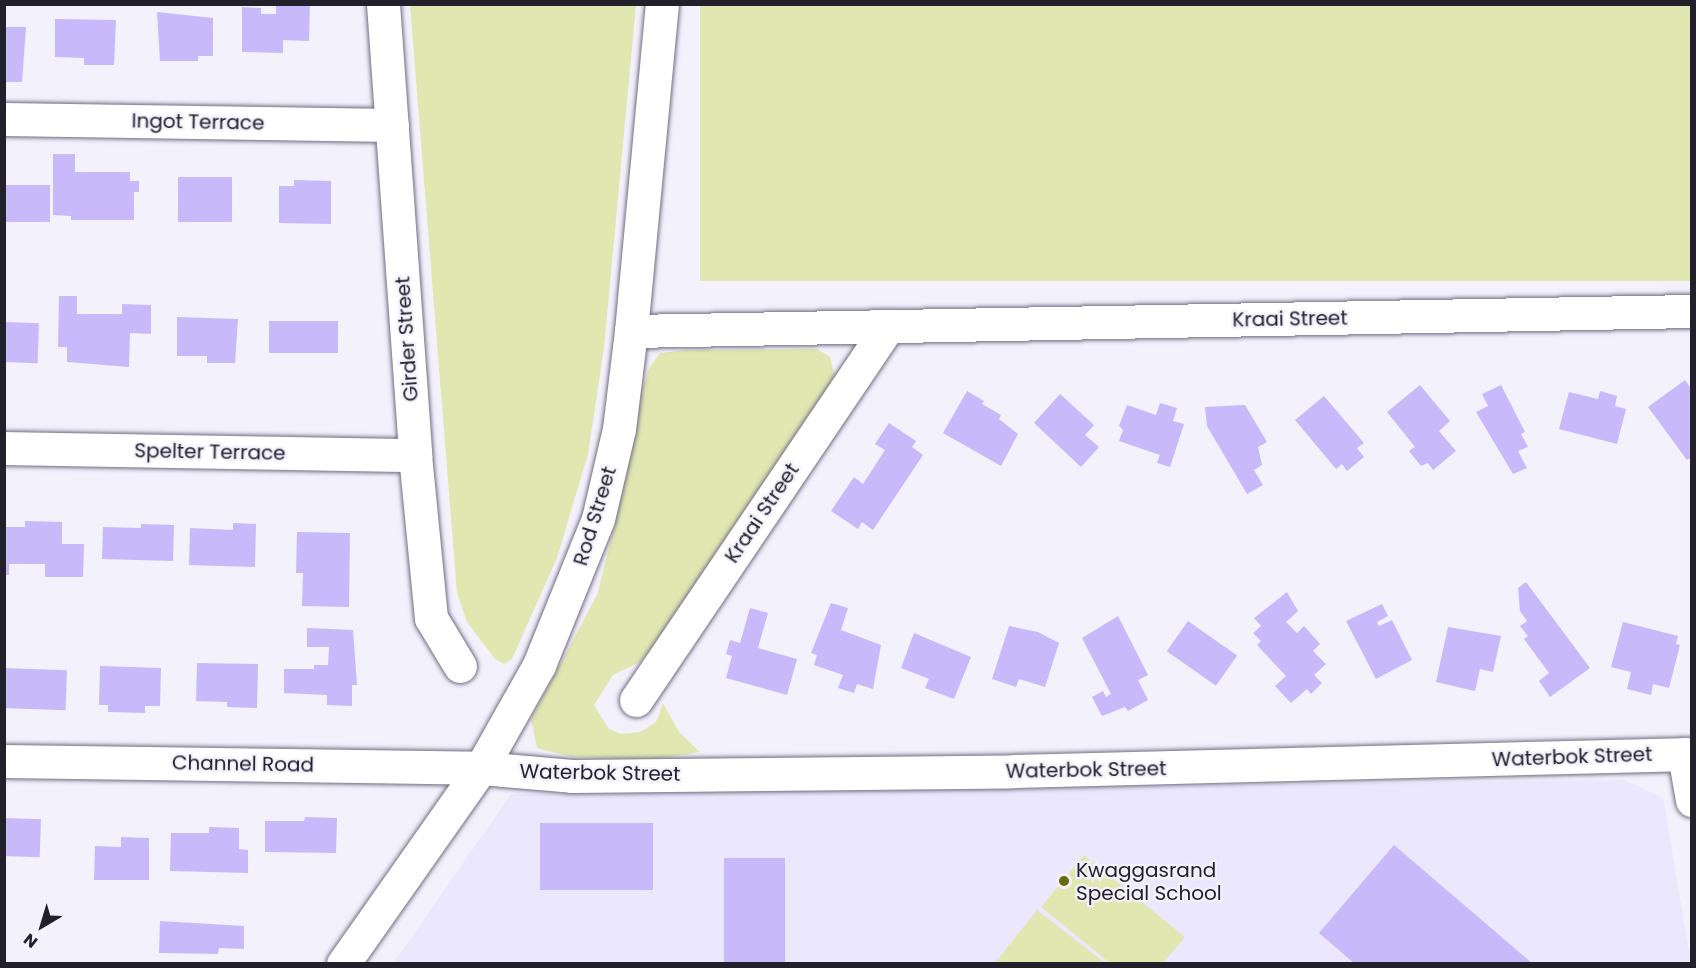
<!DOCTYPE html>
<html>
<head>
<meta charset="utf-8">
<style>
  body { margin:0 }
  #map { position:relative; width:1696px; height:968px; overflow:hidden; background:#f3f1fc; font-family:Poppins,sans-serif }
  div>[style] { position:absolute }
  .built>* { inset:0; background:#ebe7fc }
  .green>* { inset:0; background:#e1e7b1; transform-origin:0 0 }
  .building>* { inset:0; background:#c8b9fb; transform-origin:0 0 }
  .roads { filter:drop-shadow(0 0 2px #726d84) drop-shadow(0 0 2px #726d84) }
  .minor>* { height:33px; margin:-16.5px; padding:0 16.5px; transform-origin:16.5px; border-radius:16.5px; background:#fff }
  .dots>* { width:16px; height:16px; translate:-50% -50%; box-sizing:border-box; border:3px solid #f3f1fc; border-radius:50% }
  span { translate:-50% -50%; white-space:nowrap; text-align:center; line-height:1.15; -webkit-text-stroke:4.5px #f3f1fc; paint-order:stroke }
  .street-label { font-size:20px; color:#22202a }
  .poi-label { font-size:20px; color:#22202a }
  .left { translate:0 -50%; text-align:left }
  .frame { position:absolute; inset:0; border:6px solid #22202a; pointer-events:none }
  .north { position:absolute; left:12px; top:896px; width:60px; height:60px; -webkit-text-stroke:4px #f3f1fc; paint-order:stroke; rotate:218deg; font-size:16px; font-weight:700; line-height:24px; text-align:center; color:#22202a }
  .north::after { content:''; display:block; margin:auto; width:21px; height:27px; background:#22202a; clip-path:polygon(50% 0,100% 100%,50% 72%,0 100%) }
</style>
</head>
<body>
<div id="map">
  <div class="built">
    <div style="clip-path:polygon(1624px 780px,1663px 798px,1691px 963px,393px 964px,511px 794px)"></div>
  </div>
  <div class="green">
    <div style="clip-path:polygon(410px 5px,636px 5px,604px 348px,588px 454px,557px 558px,512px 659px,504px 664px,495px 659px,467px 622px,457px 593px)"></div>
    <div style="left:700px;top:5px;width:991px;height:276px"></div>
    <div style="clip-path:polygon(817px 349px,830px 357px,835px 377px,652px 647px,640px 662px,613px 675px,594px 705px,609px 729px,621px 734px,640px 732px,656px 722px,663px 703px,679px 732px,700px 752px,661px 759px,572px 757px,537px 748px,531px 719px,597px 595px,615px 524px,618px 470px,649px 368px,660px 353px,689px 350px)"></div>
    <div style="clip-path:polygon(1084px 855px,1185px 937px,1163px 963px,1110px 963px,1041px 907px)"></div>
    <div style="clip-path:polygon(1037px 910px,1105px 963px,995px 963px)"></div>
  </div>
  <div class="building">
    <div style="clip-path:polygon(276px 4px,310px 4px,309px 41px,283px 40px,283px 53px,242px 52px,242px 7px,261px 8px,261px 14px,276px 14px)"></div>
    <div style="clip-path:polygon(157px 12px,213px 18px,213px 56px,198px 56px,198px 61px,160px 61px)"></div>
    <div style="clip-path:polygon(55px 19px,116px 20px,114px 65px,84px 65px,84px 58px,55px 57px)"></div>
    <div style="clip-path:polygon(4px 27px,26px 27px,22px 82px,4px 82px)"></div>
    <div style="clip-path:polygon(53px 154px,75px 154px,75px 172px,130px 172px,130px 181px,139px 181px,139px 192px,134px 192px,134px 220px,71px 220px,71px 216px,53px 215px)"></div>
    <div style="left:178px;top:177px;width:54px;height:45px"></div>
    <div style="clip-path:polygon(294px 180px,331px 181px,331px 224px,279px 223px,279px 186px,294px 186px)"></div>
    <div style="left:4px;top:185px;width:46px;height:37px"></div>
    <div style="clip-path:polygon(59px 296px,77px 296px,77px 314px,122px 314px,122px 304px,151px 305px,151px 334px,130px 333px,129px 367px,67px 362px,67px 347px,58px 347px)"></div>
    <div style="clip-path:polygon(177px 317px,238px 319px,235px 363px,207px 363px,207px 356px,177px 356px)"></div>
    <div style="left:338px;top:321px;width:32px;height:69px;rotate:90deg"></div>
    <div style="left:4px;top:322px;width:35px;height:40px;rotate:2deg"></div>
    <div style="clip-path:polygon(1685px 380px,1692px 390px,1692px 457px,1687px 460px,1648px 407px)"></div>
    <div style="clip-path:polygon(1420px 385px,1450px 421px,1439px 431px,1456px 451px,1433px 470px,1428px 463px,1421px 466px,1409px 451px,1415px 447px,1387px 412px)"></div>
    <div style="clip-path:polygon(1501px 385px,1525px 432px,1521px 434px,1528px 447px,1518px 451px,1527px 468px,1513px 474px,1476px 412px,1488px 406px,1482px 394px)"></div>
    <div style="clip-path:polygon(967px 391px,984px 401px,982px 404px,1001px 415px,999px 419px,1018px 434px,1001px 466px,943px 433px)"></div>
    <div style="clip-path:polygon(1600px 391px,1617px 396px,1615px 406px,1626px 409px,1617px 444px,1559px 429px,1569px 392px,1598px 399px)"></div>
    <div style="clip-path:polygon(1060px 394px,1094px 425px,1085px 435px,1099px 447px,1081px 467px,1034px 423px)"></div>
    <div style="clip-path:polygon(1324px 396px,1364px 443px,1357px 448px,1364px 457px,1347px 471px,1342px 464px,1336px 469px,1295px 420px)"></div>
    <div style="clip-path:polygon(1160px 403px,1177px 408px,1173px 421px,1184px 424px,1170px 467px,1157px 463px,1160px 455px,1119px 441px,1123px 430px,1119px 426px,1127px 405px,1156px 415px)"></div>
    <div style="clip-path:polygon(1245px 405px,1267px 442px,1258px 447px,1262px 465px,1254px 470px,1263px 485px,1247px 494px,1207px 426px,1205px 407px)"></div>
    <div style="clip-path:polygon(889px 423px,916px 441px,912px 447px,923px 455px,873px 530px,862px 522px,858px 529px,831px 511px,854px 477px,863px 484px,885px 450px,875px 444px)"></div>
    <div style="clip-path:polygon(25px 521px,62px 522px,62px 544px,84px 544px,83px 577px,45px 577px,45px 564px,9px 564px,9px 575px,4px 575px,4px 527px,25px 527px)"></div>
    <div style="clip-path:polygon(233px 523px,256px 524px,255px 567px,189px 565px,190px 528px,233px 530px)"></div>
    <div style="clip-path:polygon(141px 524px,174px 525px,173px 561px,102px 559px,103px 527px,141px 528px)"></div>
    <div style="clip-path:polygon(297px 532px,350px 533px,349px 607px,302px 606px,303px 573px,296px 573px)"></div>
    <div style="clip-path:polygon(1526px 582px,1590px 668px,1550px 697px,1539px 681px,1549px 673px,1524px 639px,1528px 636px,1520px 626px,1527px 621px,1520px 611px,1518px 588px)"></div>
    <div style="clip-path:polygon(1287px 592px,1298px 611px,1286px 622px,1297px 633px,1304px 626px,1320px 644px,1313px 651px,1326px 664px,1314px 675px,1322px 683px,1311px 694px,1307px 689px,1291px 703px,1275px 686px,1286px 676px,1257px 645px,1261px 641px,1253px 633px,1261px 626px,1254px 618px)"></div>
    <div style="clip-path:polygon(831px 603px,848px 608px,841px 630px,881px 645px,873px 689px,857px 684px,854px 693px,838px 688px,843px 675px,814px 665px,817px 655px,811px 653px)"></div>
    <div style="clip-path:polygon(1382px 604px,1388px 616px,1377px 622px,1379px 626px,1392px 620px,1412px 660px,1376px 679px,1346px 621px)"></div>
    <div style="clip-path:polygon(750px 608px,768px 613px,758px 648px,797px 659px,787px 695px,726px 678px,732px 656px,726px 654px,730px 640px,740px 643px)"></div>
    <div style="clip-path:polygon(1118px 616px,1148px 675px,1138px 680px,1148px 700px,1128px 711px,1125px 707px,1102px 716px,1092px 697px,1103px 691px,1106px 697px,1111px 694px,1082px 638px)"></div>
    <div style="left:1188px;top:621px;width:60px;height:37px;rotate:35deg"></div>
    <div style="clip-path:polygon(1623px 622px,1678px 636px,1676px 644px,1680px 645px,1669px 688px,1653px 684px,1651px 695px,1627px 689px,1631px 672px,1611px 667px)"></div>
    <div style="clip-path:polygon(1009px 626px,1038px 632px,1059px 643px,1045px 687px,1019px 679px,1016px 687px,992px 679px)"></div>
    <div style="clip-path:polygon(1448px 627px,1501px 636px,1493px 672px,1480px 669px,1475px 691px,1436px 682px)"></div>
    <div style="clip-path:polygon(307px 628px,353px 630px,357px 685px,352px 685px,352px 706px,327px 705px,327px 695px,284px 693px,284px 669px,314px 669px,314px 665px,328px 665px,329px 647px,307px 647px)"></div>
    <div style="clip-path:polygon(914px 633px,971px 657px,954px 699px,925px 688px,929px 679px,901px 668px)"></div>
    <div style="clip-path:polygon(197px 663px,258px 664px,257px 708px,227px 707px,227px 702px,196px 701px)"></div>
    <div style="clip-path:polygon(100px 666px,161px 668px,160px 706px,145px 706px,145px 713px,108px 712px,108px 705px,99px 705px)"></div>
    <div style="left:4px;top:668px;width:63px;height:40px;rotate:2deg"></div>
    <div style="clip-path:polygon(305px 817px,337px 818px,336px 853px,265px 852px,265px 821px,304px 821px)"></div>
    <div style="left:4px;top:818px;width:37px;height:38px;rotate:2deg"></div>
    <div style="left:540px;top:823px;width:113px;height:67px"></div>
    <div style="clip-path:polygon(209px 827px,239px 828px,239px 849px,248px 850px,248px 873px,170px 871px,171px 833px,209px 833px)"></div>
    <div style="clip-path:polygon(121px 837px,149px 838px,149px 880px,94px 880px,95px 846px,121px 847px)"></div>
    <div style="clip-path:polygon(1394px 845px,1533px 964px,1355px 964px,1319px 933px)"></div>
    <div style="left:724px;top:858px;width:61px;height:106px"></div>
    <div style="clip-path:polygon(160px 921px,244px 926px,244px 949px,219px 948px,218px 954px,159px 953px)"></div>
  </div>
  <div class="roads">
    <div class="minor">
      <div style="left:383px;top:4px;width:452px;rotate:85.9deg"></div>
      <div style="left:415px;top:455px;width:164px;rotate:84.4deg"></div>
      <div style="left:431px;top:618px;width:56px;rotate:58.9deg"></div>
      <div style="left:4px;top:119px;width:388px;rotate:0.9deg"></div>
      <div style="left:631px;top:331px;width:1061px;rotate:-1.08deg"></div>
      <div style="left:4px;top:448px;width:411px;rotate:1deg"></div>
      <div style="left:636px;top:700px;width:451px;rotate:-56deg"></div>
      <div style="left:1684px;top:754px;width:47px;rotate:80.1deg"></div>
      <div style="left:4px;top:761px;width:477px;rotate:0.8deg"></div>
      <div style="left:481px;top:768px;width:91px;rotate:5deg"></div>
      <div style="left:572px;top:776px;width:442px;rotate:-0.6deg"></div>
      <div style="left:1014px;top:771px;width:678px;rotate:-1.44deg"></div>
      <div style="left:343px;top:964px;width:240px;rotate:-54.9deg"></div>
      <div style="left:481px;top:768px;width:118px;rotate:-60.6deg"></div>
      <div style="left:539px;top:665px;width:157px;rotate:-68deg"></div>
      <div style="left:598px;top:519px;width:92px;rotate:-76.9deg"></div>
      <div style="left:619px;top:429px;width:99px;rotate:-83deg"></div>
      <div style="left:631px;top:331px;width:328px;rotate:-84.6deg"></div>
    </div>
  </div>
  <div class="dots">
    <div style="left:1064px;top:881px;background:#666b0d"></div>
  </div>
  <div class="street-label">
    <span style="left:198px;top:122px;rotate:1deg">Ingot Terrace</span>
    <span style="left:1290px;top:319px;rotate:-1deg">Kraai Street</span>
    <span style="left:407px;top:339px;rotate:-94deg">Girder Street</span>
    <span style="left:210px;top:452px;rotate:1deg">Spelter Terrace</span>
    <span style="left:762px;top:513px;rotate:-56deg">Kraai Street</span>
    <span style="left:595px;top:516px;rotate:-73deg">Rod Street</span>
    <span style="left:1572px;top:757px;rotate:-2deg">Waterbok Street</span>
    <span style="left:243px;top:764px;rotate:1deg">Channel Road</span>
    <span style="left:1086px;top:770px;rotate:-1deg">Waterbok Street</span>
    <span style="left:600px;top:773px;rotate:1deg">Waterbok Street</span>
  </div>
  <div class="poi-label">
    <span class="left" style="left:1076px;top:882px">Kwaggasrand<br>Special School</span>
  </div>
  <div class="frame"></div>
  <div class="north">N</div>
</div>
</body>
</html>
